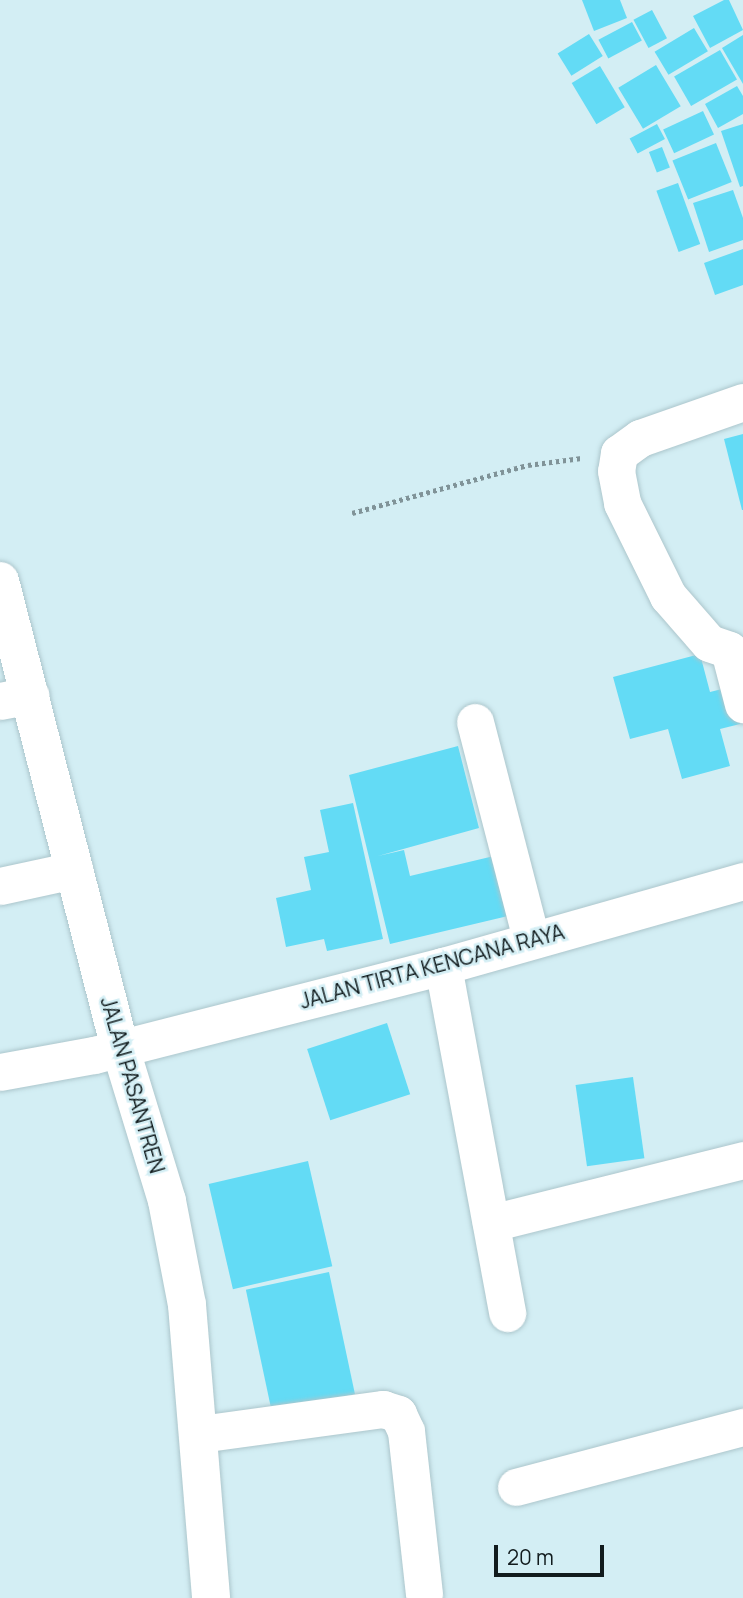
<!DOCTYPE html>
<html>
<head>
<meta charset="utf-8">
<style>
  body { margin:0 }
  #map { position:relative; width:743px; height:1598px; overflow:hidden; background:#d3eef4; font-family:Manrope,sans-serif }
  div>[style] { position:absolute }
  .building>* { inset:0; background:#63dbf5; transform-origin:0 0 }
  .path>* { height:4.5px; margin-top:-2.25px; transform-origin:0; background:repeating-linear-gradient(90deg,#809398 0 3.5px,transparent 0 7px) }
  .roads { filter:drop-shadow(0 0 2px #acc6cc) drop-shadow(0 0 2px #acc6cc) }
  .street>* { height:37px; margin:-18.5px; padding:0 18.5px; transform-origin:18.5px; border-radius:18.5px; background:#fff }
  .secondary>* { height:38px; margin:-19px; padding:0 19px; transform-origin:19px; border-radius:19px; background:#fff }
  span { translate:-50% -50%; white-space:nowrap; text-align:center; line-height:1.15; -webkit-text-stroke:5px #d3eef4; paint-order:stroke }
  .street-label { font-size:21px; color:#111b1d }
  .scale { position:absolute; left:494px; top:1545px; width:110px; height:32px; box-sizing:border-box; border:4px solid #111b1d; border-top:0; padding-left:9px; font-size:21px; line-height:24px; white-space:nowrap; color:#111b1d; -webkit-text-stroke:5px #d3eef4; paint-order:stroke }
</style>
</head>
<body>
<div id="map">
  <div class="building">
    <div style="clip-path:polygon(582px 0,620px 0,627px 18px,594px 31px)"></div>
    <div style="clip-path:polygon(724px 0,729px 0,743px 30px,710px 48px,693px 16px)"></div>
    <div style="left:652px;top:10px;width:32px;height:21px;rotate:62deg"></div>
    <div style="left:632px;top:22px;width:21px;height:38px;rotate:62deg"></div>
    <div style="left:694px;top:28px;width:27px;height:46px;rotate:59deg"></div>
    <div style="left:589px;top:34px;width:26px;height:37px;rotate:58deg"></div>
    <div style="clip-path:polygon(743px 35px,743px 84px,722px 48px)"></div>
    <div style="left:720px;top:50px;width:34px;height:53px;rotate:60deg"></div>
    <div style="left:656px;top:65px;width:48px;height:44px;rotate:59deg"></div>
    <div style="left:600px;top:66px;width:48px;height:33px;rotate:59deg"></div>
    <div style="clip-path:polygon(737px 86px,743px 96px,743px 114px,718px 128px,705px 104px)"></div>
    <div style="left:703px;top:111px;width:26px;height:44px;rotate:65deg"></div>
    <div style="left:657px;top:124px;width:17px;height:31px;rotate:62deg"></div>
    <div style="clip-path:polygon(743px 124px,743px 186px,740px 187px,721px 131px)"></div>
    <div style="left:716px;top:143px;width:42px;height:47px;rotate:68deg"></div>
    <div style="left:662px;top:147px;width:22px;height:14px;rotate:69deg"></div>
    <div style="left:678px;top:183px;width:65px;height:23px;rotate:70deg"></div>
    <div style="clip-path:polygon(733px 190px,743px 218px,743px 240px,709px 252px,693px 203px)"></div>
    <div style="clip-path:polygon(743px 249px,743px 285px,715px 295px,704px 263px)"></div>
    <div style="clip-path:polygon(743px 434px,743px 510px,742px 510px,724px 439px)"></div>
    <div style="clip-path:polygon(700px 654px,710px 692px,730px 687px,740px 724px,720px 729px,730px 766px,682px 779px,668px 729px,630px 739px,613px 677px)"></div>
    <div style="clip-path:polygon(458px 746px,479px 828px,378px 856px,404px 850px,410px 876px,494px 856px,508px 916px,390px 944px,349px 775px)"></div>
    <div style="clip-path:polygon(353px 803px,383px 939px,327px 951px,324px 939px,286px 947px,276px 898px,311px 890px,304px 857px,329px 852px,320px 810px)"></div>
    <div style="left:387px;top:1023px;width:75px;height:84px;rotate:72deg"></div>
    <div style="left:633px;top:1077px;width:82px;height:58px;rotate:82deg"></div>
    <div style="left:308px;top:1161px;width:108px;height:102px;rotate:77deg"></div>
    <div style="left:329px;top:1272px;width:125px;height:85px;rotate:78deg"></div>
  </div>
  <div class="path">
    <div style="left:352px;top:513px;width:182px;rotate:-15.3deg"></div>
    <div style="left:528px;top:465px;width:54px;rotate:-7.4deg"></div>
  </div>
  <div class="roads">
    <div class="street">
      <div style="left:743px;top:402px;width:109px;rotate:160.7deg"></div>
      <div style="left:640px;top:438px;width:26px;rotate:144deg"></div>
      <div style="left:619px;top:453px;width:18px;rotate:99deg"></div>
      <div style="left:616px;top:471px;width:33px;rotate:79deg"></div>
      <div style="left:622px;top:503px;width:104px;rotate:63.7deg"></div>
      <div style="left:668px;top:596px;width:62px;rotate:48.9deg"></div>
      <div style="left:709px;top:643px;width:21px;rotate:19deg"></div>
      <div style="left:729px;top:650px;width:56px;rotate:75.5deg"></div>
      <div style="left:0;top:701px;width:31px;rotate:-11deg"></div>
      <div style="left:475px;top:722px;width:224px;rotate:75.5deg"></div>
      <div style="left:0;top:886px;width:76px;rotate:-12.2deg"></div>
      <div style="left:443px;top:966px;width:353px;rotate:79.5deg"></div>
      <div style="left:0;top:1072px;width:96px;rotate:-10.3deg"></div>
      <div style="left:94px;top:1055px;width:360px;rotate:-14.3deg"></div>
      <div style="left:443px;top:966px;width:312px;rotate:-15.8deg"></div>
      <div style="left:491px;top:1223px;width:260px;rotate:-14deg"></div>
      <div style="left:200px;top:1434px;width:185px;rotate:-7.8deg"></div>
      <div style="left:383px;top:1409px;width:16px;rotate:18deg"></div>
      <div style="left:398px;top:1414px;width:19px;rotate:65deg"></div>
      <div style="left:406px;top:1431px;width:164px;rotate:83.7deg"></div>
      <div style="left:516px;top:1487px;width:235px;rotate:-14.8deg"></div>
    </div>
    <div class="secondary">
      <div style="left:0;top:581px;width:481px;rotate:75.6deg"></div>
      <div style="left:120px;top:1047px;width:161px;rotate:73deg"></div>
      <div style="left:167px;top:1201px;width:106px;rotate:79.1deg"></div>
      <div style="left:187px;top:1305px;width:294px;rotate:85.3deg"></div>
    </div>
  </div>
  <div class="street-label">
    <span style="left:432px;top:966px;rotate:-15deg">JALAN TIRTA KENCANA RAYA</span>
    <span style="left:133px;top:1085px;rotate:74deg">JALAN PASANTREN</span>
  </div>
  <div class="scale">20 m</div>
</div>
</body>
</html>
